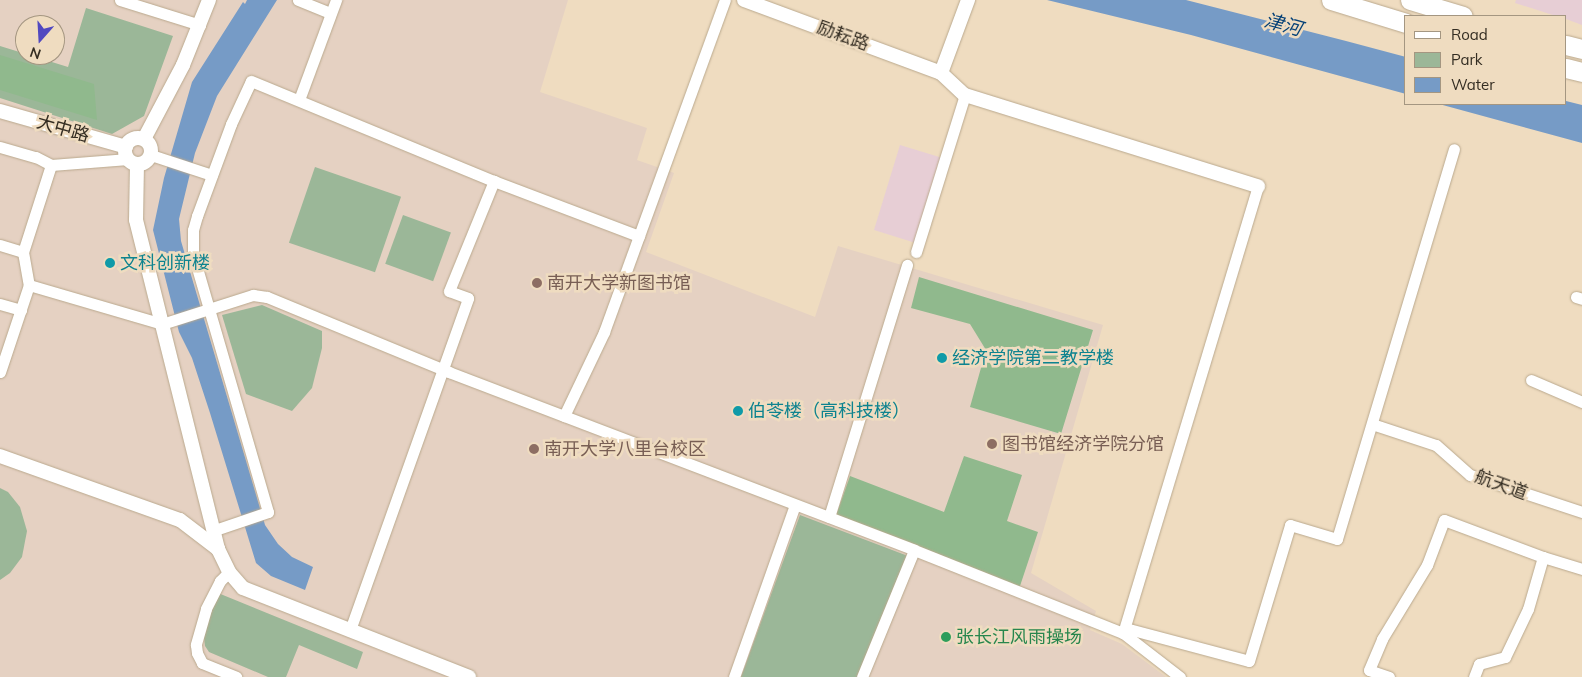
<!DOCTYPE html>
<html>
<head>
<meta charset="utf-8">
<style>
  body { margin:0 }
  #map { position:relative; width:1582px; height:677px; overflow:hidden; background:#efdcc0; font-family:Mulish,"Noto Sans SC",sans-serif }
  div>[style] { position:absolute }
  .commercial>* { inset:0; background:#e7ced5; transform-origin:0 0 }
  .education>* { inset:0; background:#e5d1c2 }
  .green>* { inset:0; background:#9bb798; transform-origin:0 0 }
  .forest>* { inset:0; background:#90b98d }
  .water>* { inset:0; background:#769bc6 }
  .roads { filter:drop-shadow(0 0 1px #baa98e) drop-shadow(0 0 1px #baa98e) }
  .minor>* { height:11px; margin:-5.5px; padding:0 5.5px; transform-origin:5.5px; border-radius:5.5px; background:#fff }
  .tertiary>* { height:14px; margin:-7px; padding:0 7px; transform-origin:7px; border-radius:7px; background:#fff }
  .tertiary>.ring { margin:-7px; padding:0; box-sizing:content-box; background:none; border:14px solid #fff; border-radius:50% }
  .trunk>* { height:19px; margin:-9.5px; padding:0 9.5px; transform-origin:9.5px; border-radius:9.5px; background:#fff }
  .dots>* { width:14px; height:14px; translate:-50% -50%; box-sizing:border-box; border:2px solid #efdcc0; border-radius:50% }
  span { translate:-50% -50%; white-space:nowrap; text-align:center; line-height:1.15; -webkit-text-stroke:5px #efdcc0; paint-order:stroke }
  .street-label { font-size:18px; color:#342d22 }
  .culture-label { font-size:18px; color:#0d838f }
  .left { translate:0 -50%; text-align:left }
  .education-label { font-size:18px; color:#785e54 }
  .leisure-label { font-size:18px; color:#27864d }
  .water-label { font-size:19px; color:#074277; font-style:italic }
  .legend { position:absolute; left:1404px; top:15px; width:162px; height:90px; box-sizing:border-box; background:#efdcc0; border:1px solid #a49681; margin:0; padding:6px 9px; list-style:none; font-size:15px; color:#342d22 }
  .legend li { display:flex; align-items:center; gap:10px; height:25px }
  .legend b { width:25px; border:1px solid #a49681 }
  .north { position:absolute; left:15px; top:15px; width:50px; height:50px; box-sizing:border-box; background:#efdcc0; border:1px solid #a49681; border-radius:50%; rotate:199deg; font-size:14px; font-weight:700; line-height:20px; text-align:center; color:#342d22 }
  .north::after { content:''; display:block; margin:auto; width:18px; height:22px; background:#5149c0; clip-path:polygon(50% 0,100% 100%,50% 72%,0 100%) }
</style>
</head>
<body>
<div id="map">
  <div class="commercial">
    <div style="clip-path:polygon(1516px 0,1582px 0,1582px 25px,1566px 19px,1566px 16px,1556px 16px,1515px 3px)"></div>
    <div style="left:900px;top:145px;width:42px;height:89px;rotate:17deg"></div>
  </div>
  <div class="education">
    <div style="clip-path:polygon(evenodd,0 0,568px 0,540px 92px,647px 128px,637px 160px,674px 173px,646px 252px,815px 317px,838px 246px,1103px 325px,1031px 573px,1096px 611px,1090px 630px,1122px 644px,1166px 677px,0 677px,0 0,25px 25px,55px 25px,55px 55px,25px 55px,25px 25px)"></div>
  </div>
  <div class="green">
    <div style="clip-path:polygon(86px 8px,173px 36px,144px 116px,112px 134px,0 98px,0 46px,68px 67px)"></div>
    <div style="left:315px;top:167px;width:91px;height:80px;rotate:19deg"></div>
    <div style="left:403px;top:215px;width:51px;height:52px;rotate:20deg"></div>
    <div style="clip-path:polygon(262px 305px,322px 331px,322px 348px,312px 388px,292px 411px,246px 394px,222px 315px)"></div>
    <div style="clip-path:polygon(0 488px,8px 492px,20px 507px,27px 531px,22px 557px,10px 573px,0 580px)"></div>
    <div style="clip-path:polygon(800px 515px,908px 556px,859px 677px,741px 677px)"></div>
    <div style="clip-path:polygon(218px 593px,363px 652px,357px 669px,299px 645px,286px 677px,268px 677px,209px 652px,205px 646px,203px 630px)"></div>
  </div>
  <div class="forest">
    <div style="clip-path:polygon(0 55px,94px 84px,97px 120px,0 90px)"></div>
    <div style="clip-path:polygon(919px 277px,1093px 330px,1061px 434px,970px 407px,986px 350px,970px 324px,911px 308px)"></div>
    <div style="clip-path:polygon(964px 456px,1022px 475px,1007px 521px,1038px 532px,1018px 592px,834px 521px,850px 476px,944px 512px)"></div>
  </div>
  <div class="water">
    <div style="clip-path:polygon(247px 0,277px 0,217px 96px,195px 153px,179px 219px,181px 241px,265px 525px,278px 544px,292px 557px,313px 567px,305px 590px,271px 576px,256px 563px,210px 413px,192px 358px,179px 332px,153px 230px,164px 178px,192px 82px,243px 2px,245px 4px)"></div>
    <div style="clip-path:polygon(1047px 0,1186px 0,1346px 41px,1406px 57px,1406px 94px,1191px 35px)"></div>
    <div style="clip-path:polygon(1566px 101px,1582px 105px,1582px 143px,1439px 104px,1566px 104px)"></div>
  </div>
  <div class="roads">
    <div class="minor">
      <div style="left:120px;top:0;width:84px;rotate:17.4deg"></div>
      <div style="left:298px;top:0;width:35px;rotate:22deg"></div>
      <div style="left:299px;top:100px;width:107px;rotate:-69.7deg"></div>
      <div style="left:0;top:147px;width:37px;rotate:16deg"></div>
      <div style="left:36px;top:157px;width:17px;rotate:28deg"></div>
      <div style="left:151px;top:155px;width:64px;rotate:18.2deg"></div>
      <div style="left:128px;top:159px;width:77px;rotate:175.5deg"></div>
      <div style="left:51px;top:165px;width:91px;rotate:107.8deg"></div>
      <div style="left:23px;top:252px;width:34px;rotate:80deg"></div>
      <div style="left:29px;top:285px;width:139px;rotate:16.3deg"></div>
      <div style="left:162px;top:324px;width:96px;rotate:-17.7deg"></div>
      <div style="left:253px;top:295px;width:14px;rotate:8deg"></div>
      <div style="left:267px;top:297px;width:197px;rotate:22.4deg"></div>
      <div style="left:449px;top:372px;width:498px;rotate:20.9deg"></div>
      <div style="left:914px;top:550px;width:225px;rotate:21.7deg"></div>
      <div style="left:1123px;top:633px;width:72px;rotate:37.7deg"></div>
      <div style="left:0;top:245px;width:24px;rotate:17deg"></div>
      <div style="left:916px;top:252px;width:164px;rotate:-72.7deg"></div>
      <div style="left:1576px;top:297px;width:6px;rotate:18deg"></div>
      <div style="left:0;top:304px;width:22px;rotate:16deg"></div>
      <div style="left:0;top:372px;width:92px;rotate:-71.6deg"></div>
      <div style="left:1531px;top:380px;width:56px;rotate:23.3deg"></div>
      <div style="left:564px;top:416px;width:93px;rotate:-64.5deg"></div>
      <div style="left:604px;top:332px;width:353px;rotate:-70deg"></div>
      <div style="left:1372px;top:424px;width:67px;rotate:18.2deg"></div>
      <div style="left:1436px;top:445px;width:45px;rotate:41.4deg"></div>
      <div style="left:1470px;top:475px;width:118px;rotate:18.3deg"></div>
      <div style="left:829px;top:517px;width:264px;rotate:-72.8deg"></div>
      <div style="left:215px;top:530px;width:56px;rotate:-18.8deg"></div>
      <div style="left:268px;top:512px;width:269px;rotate:-106.2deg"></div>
      <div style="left:193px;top:254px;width:24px;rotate:-90deg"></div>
      <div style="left:193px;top:230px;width:15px;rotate:-74deg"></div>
      <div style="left:197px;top:216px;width:98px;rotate:-69.7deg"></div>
      <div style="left:231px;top:124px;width:47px;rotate:-65.1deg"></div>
      <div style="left:251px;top:81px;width:263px;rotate:22.4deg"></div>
      <div style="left:494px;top:181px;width:155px;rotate:20.8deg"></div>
      <div style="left:229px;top:572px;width:13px;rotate:135deg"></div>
      <div style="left:220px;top:581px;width:31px;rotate:117deg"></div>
      <div style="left:206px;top:609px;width:37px;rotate:106deg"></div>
      <div style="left:196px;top:645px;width:8px;rotate:83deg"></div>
      <div style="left:197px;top:653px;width:11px;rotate:63deg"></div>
      <div style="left:202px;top:663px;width:37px;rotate:22deg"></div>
      <div style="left:1125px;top:628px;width:128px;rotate:14.9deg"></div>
      <div style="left:1249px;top:661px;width:142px;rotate:-73.2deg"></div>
      <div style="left:1290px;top:525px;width:49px;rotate:16.6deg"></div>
      <div style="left:1337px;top:539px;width:407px;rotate:-73.3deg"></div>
      <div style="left:350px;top:630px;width:352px;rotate:-70.4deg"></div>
      <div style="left:468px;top:298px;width:20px;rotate:-160deg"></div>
      <div style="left:449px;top:291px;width:119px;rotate:-67.8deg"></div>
      <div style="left:1123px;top:633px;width:467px;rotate:-73.2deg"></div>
      <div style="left:734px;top:677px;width:182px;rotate:-70.5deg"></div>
      <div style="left:862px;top:677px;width:137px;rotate:-67.7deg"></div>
      <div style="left:1389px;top:677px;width:21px;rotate:-161deg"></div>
      <div style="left:1369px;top:670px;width:34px;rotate:-67deg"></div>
      <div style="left:1382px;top:639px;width:87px;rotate:-58.7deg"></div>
      <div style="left:1427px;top:565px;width:48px;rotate:-69.3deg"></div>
      <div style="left:1444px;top:520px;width:106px;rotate:20.5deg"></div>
      <div style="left:1543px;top:557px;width:41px;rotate:17.1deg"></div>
      <div style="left:1474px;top:677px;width:14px;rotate:-69deg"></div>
      <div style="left:1479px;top:664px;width:27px;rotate:-15deg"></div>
      <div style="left:1505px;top:657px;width:53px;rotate:-64.4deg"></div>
      <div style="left:1528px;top:609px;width:54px;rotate:-73.9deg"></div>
    </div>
    <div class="tertiary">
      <div style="left:744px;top:0;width:210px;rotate:20.3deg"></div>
      <div style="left:941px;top:73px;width:33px;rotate:43deg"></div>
      <div style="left:965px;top:95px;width:307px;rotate:17.3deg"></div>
      <div style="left:941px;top:73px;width:78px;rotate:-69.7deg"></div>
      <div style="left:0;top:111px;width:131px;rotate:15.9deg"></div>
      <div class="ring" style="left:125px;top:138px;width:12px;height:12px"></div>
      <div style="left:144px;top:139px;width:84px;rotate:-62.2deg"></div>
      <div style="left:183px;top:65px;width:70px;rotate:-68.2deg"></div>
      <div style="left:137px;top:164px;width:56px;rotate:91deg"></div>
      <div style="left:136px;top:220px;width:339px;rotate:76deg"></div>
      <div style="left:218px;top:549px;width:25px;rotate:64deg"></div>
      <div style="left:229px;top:572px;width:21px;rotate:49deg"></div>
      <div style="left:243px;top:588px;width:243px;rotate:21.5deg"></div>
      <div style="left:0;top:456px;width:191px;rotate:19.6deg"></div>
      <div style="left:180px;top:520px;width:48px;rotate:37.3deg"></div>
    </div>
    <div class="trunk">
      <div style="left:1331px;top:0;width:78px;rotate:17deg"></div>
      <div style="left:1410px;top:0;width:55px;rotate:16.8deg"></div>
      <div style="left:1566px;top:45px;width:16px;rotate:14deg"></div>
      <div style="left:1566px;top:68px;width:16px;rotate:14deg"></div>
    </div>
  </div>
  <div class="dots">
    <div style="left:110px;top:263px;background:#0f9aa8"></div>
    <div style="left:537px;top:283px;background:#8d6e63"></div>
    <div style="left:942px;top:358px;background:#0f9aa8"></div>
    <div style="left:738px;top:411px;background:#0f9aa8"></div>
    <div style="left:992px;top:444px;background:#8d6e63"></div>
    <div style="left:534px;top:449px;background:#8d6e63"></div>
    <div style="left:946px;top:637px;background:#2e9e5b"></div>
  </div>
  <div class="street-label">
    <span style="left:843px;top:36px;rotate:20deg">励耘路</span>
    <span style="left:63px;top:129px;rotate:16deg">大中路</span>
    <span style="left:1501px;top:485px;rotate:20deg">航天道</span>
  </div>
  <div class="culture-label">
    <span class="left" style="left:120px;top:263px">文科创新楼</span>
    <span class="left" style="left:952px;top:358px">经济学院第二教学楼</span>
    <span class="left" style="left:748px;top:411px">伯苓楼（高科技楼）</span>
  </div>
  <div class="education-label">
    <span class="left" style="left:547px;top:283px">南开大学新图书馆</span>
    <span class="left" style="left:1002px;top:444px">图书馆经济学院分馆</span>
    <span class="left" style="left:544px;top:449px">南开大学八里台校区</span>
  </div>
  <div class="leisure-label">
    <span class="left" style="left:956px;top:637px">张长江风雨操场</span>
  </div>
  <div class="water-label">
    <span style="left:1283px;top:25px;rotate:15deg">津河</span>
  </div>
  <ul class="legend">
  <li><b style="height:6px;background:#fff"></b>Road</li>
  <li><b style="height:14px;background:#9bb798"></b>Park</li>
  <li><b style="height:14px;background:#769bc6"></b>Water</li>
  </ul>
  <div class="north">N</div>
</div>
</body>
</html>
